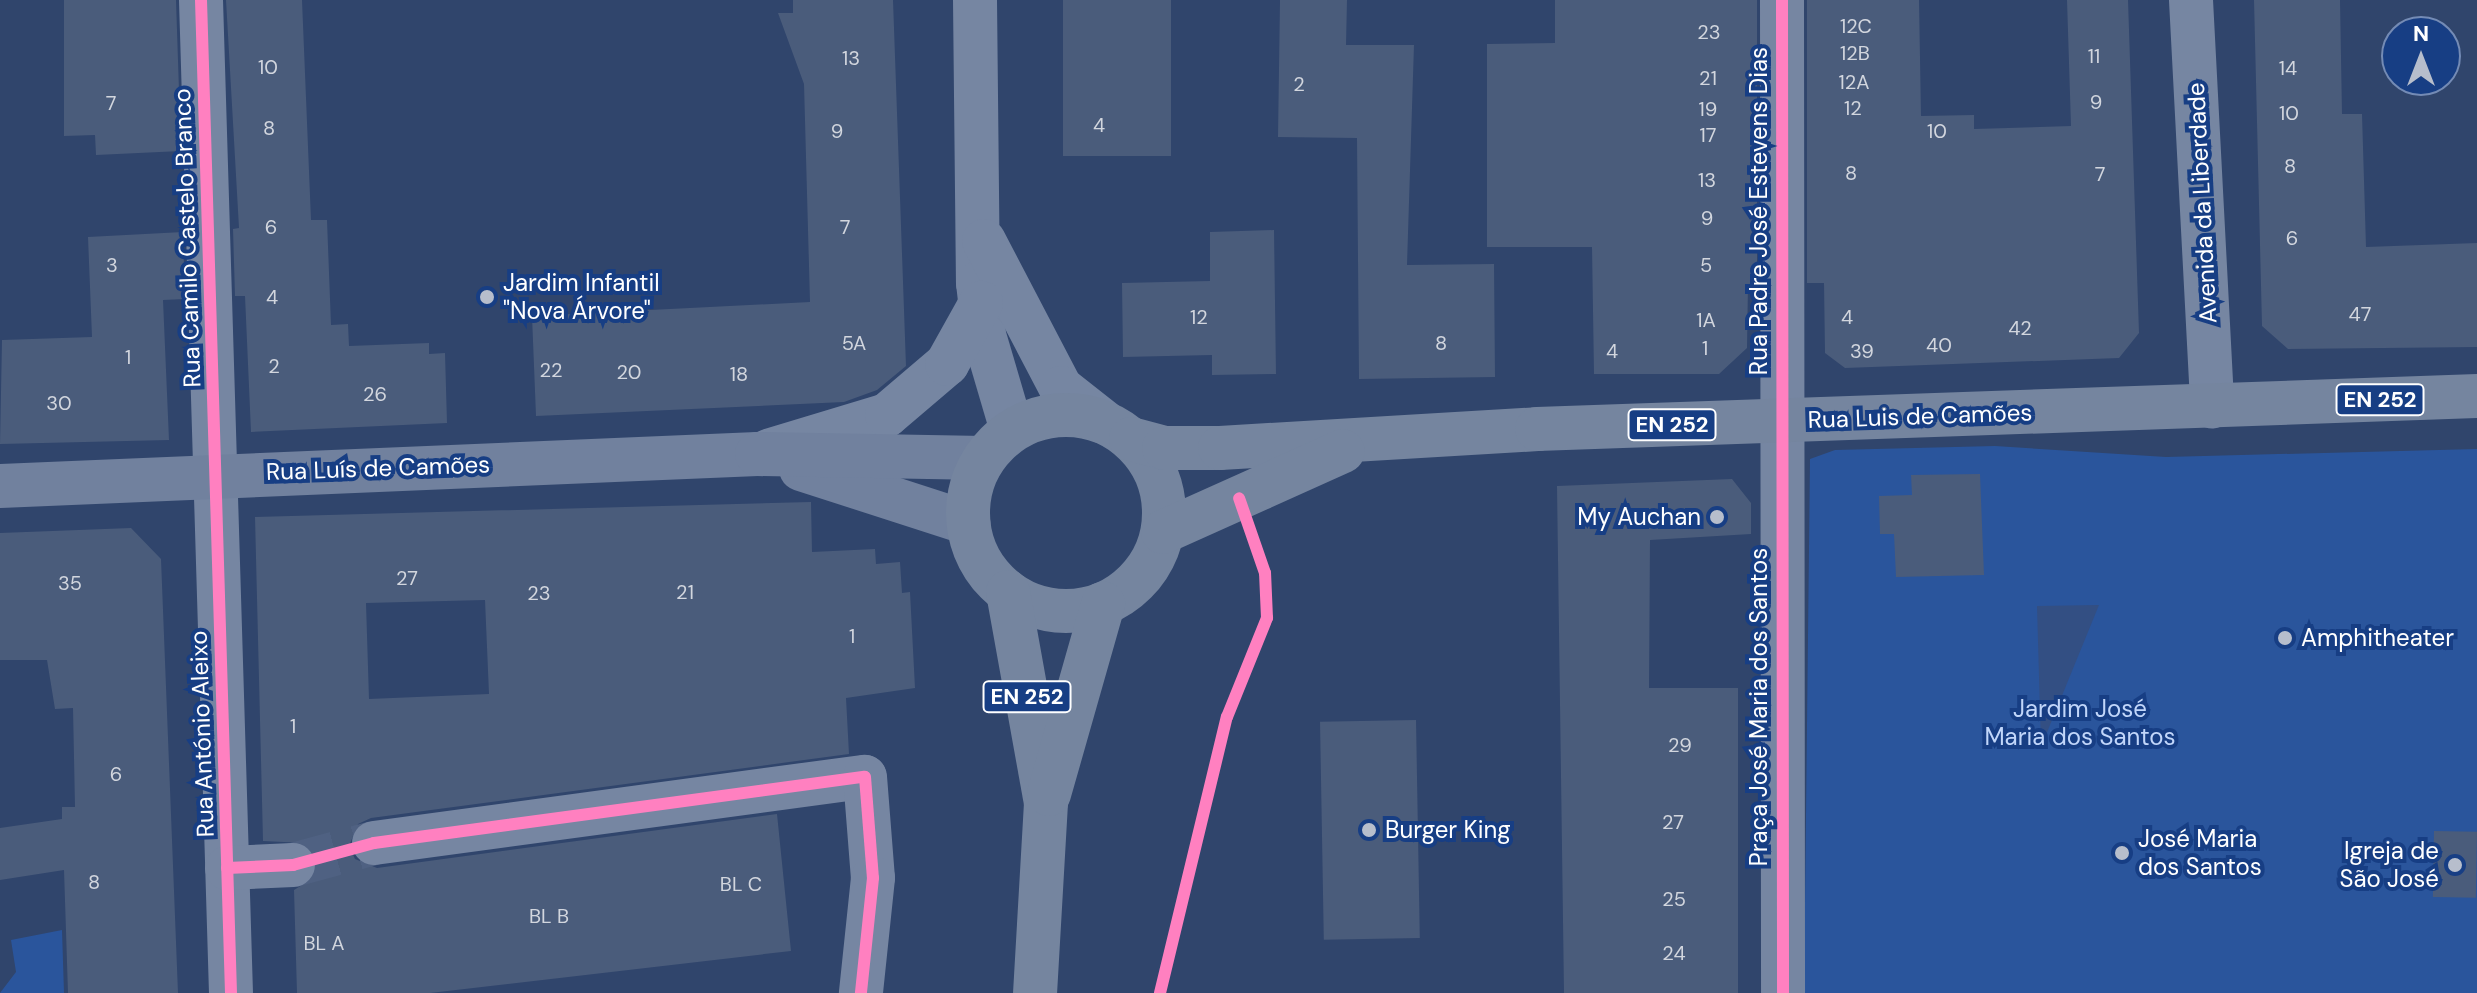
<!DOCTYPE html>
<html>
<head>
<meta charset="utf-8">
<style>
  body { margin:0 }
  #map { position:relative; width:2477px; height:993px; overflow:hidden; background:#30456c; font-family:"DM Sans",sans-serif }
  div>[style] { position:absolute }
  .green>* { inset:0; background:#2a559c }
  .water>* { inset:0; background:#334f83 }
  .building>* { inset:0; background:#4a5c7b; transform-origin:0 0 }
  .street-tunnel>* { height:44px; margin-top:-22px; transform-origin:0; background:repeating-linear-gradient(90deg,#4f6182 0 44px,transparent 0 66px) }
  .street>* { height:44px; margin:-22px; padding:0 22px; transform-origin:22px; border-radius:22px; background:#7686a2 }
  .secondary>* { height:44px; margin:-22px; padding:0 22px; transform-origin:22px; border-radius:22px; background:#71819e }
  .primary>* { height:44px; margin:-22px; padding:0 22px; transform-origin:22px; border-radius:22px; background:#75859f }
  .primary>.ring { margin:-22px; padding:0; box-sizing:content-box; background:none; border:44px solid #75859f; border-radius:50% }
  .cycleway>* { height:12px; margin:-6px; padding:0 6px; transform-origin:6px; border-radius:6px; background:#ff80c0 }
  .dots>* { width:22px; height:22px; translate:-50% -50%; box-sizing:border-box; border:4px solid #173e84; border-radius:50% }
  span { translate:-50% -50%; white-space:nowrap; text-align:center; line-height:1.15; -webkit-text-stroke:8px #173e84; paint-order:stroke }
  .number-label { font-size:20px; color:#d2d6de }
  .number-label span { -webkit-text-stroke-width:0 }
  .shield-label span { padding:2px 6px; background:#173e84; border:2px solid; border-radius:6px; -webkit-text-stroke-width:0 }
  .shield-label { font-size:22px; color:#fff; font-weight:700 }
  .street-label { font-size:24px; color:#fff }
  .poi-label { font-size:24px; color:#fff }
  .left { translate:0 -50%; text-align:left }
  .right { translate:-100% -50%; text-align:right }
  .park-label { font-size:24px; color:#c1d6fa }
  .north { position:absolute; left:2381px; top:16px; width:80px; height:80px; box-sizing:border-box; background:#173e84; border:2px solid #748bb5; border-radius:50%; rotate:0deg; font-size:22px; font-weight:700; line-height:32px; text-align:center; color:#fff }
  .north::after { content:''; display:block; margin:auto; width:28px; height:36px; background:#b7becc; clip-path:polygon(50% 0,100% 100%,50% 72%,0 100%) }
</style>
</head>
<body>
<div id="map">
  <div class="green">
    <div style="clip-path:polygon(1995px 446px,2166px 457px,2477px 449px,2477px 993px,1804px 993px,1810px 459px,1835px 450px)"></div>
    <div style="clip-path:polygon(62px 930px,64px 993px,0 993px,16px 972px,11px 940px)"></div>
  </div>
  <div class="water">
    <div style="clip-path:polygon(2099px 605px,2041px 747px,2037px 606px)"></div>
  </div>
  <div class="building">
    <div style="clip-path:polygon(64px 0,176px 0,181px 151px,96px 155px,95px 135px,64px 136px)"></div>
    <div style="clip-path:polygon(226px 0,302px 0,311px 220px,327px 220px,331px 325px,348px 324px,349px 346px,429px 343px,429px 354px,445px 353px,447px 423px,251px 432px,245px 296px,235px 296px,233px 229px,239px 228px)"></div>
    <div style="clip-path:polygon(793px 0,893px 0,906px 366px,877px 390px,844px 402px,536px 416px,532px 316px,810px 302px,804px 84px,778px 13px,793px 13px)"></div>
    <div style="left:1063px;top:0;width:108px;height:156px"></div>
    <div style="clip-path:polygon(1280px 0,1347px 0,1346px 45px,1414px 45px,1407px 265px,1494px 264px,1495px 377px,1359px 379px,1357px 138px,1278px 137px)"></div>
    <div style="clip-path:polygon(1555px 0,1757px 0,1757px 284px,1748px 284px,1747px 348px,1719px 374px,1594px 374px,1592px 247px,1487px 247px,1487px 44px,1555px 43px)"></div>
    <div style="clip-path:polygon(1807px 0,1919px 0,1921px 116px,1974px 115px,1974px 129px,2071px 126px,2067px 0,2128px 0,2139px 333px,2119px 358px,1845px 368px,1825px 353px,1824px 283px,1807px 283px)"></div>
    <div style="clip-path:polygon(2254px 0,2340px 0,2342px 114px,2362px 114px,2366px 247px,2477px 243px,2477px 347px,2288px 349px,2262px 326px)"></div>
    <div style="clip-path:polygon(1274px 230px,1276px 374px,1212px 375px,1212px 355px,1123px 357px,1122px 283px,1210px 281px,1210px 232px)"></div>
    <div style="clip-path:polygon(183px 232px,185px 299px,163px 300px,169px 440px,0 444px,2px 340px,92px 337px,88px 237px)"></div>
    <div style="clip-path:polygon(1980px 474px,1984px 575px,1896px 577px,1894px 534px,1880px 534px,1879px 496px,1912px 495px,1911px 475px)"></div>
    <div style="clip-path:polygon(1732px 479px,1751px 503px,1751px 534px,1650px 540px,1649px 688px,1738px 688px,1738px 993px,1564px 993px,1557px 486px)"></div>
    <div style="clip-path:polygon(evenodd,811px 502px,812px 552px,875px 549px,876px 564px,900px 562px,902px 593px,910px 592px,915px 688px,846px 698px,849px 754px,371px 818px,358px 824px,349px 846px,355px 859px,377px 868px,777px 814px,791px 951px,430px 993px,297px 993px,294px 890px,315px 877px,318px 863px,304px 843px,263px 841px,255px 517px,811px 502px,485px 600px,489px 694px,369px 699px,366px 603px,485px 600px)"></div>
    <div style="clip-path:polygon(131px 528px,161px 559px,178px 993px,68px 993px,64px 870px,0 880px,0 828px,62px 819px,62px 807px,75px 807px,73px 708px,55px 709px,47px 660px,0 660px,0 533px)"></div>
    <div style="left:1416px;top:720px;width:218px;height:96px;rotate:89deg"></div>
    <div style="left:2434px;top:831px;width:43px;height:66px;rotate:1deg"></div>
  </div>
  <div class="street-tunnel">
    <div style="left:293px;top:865px;width:84px;rotate:-15.2deg"></div>
  </div>
  <div class="street">
    <div style="left:201px;top:0;width:993px;rotate:88.27deg"></div>
    <div style="left:975px;top:0;width:283px;rotate:89.4deg"></div>
    <div style="left:978px;top:283px;width:52px;rotate:83.4deg"></div>
    <div style="left:984px;top:335px;width:99px;rotate:73.6deg"></div>
    <div style="left:1782px;top:0;width:993px;rotate:89.94deg"></div>
    <div style="left:2191px;top:0;width:407px;rotate:87deg"></div>
    <div style="left:984px;top:241px;width:166px;rotate:62.4deg"></div>
    <div style="left:1061px;top:388px;width:55px;rotate:38.3deg"></div>
    <div style="left:768px;top:451px;width:124px;rotate:-16.8deg"></div>
    <div style="left:887px;top:415px;width:79px;rotate:-40.4deg"></div>
    <div style="left:947px;top:364px;width:70px;rotate:-60.9deg"></div>
    <div style="left:374px;top:843px;width:495px;rotate:-7.7deg"></div>
    <div style="left:865px;top:777px;width:101px;rotate:85.5deg"></div>
    <div style="left:873px;top:878px;width:116px;rotate:96deg"></div>
    <div style="left:227px;top:868px;width:66px;rotate:-2.6deg"></div>
  </div>
  <div class="secondary">
    <div style="left:801px;top:469px;width:176px;rotate:17.9deg"></div>
    <div style="left:0;top:486px;width:758px;rotate:-2.42deg"></div>
    <div style="left:757px;top:454px;width:227px;rotate:1deg"></div>
  </div>
  <div class="primary">
    <div class="ring" style="left:968px;top:415px;width:152px;height:152px"></div>
    <div style="left:1131px;top:439px;width:34px;rotate:15deg"></div>
    <div style="left:1164px;top:448px;width:56px"></div>
    <div style="left:1220px;top:448px;width:318px;rotate:-3.4deg"></div>
    <div style="left:1537px;top:429px;width:941px;rotate:-2.01deg"></div>
    <div style="left:1163px;top:532px;width:197px;rotate:-24.2deg"></div>
    <div style="left:1008px;top:592px;width:214px;rotate:79.8deg"></div>
    <div style="left:1046px;top:803px;width:190px;rotate:93.3deg"></div>
    <div style="left:1049px;top:794px;width:198px;rotate:-74.1deg"></div>
  </div>
  <div class="cycleway">
    <div style="left:201px;top:0;width:993px;rotate:88.27deg"></div>
    <div style="left:1782px;top:0;width:993px;rotate:89.94deg"></div>
    <div style="left:227px;top:868px;width:66px;rotate:-2.6deg"></div>
    <div style="left:293px;top:865px;width:84px;rotate:-15.2deg"></div>
    <div style="left:374px;top:843px;width:495px;rotate:-7.7deg"></div>
    <div style="left:865px;top:777px;width:101px;rotate:85.5deg"></div>
    <div style="left:873px;top:878px;width:116px;rotate:96deg"></div>
    <div style="left:1160px;top:993px;width:284px;rotate:-76.4deg"></div>
    <div style="left:1227px;top:717px;width:107px;rotate:-68deg"></div>
    <div style="left:1267px;top:618px;width:45px;rotate:-92.5deg"></div>
    <div style="left:1265px;top:573px;width:79px;rotate:-109.1deg"></div>
  </div>
  <div class="dots">
    <div style="left:487px;top:297px;background:#b7becc"></div>
    <div style="left:1717px;top:517px;background:#b7becc"></div>
    <div style="left:2285px;top:638px;background:#b7becc"></div>
    <div style="left:1369px;top:830px;background:#b7becc"></div>
    <div style="left:2122px;top:853px;background:#b7becc"></div>
    <div style="left:2455px;top:865px;background:#b7becc"></div>
  </div>
  <div class="number-label">
    <span style="left:1856px;top:26px">12C</span>
    <span style="left:1709px;top:32px">23</span>
    <span style="left:1855px;top:53px">12B</span>
    <span style="left:2094px;top:56px">11</span>
    <span style="left:851px;top:58px">13</span>
    <span style="left:268px;top:67px">10</span>
    <span style="left:2288px;top:68px">14</span>
    <span style="left:1708px;top:78px">21</span>
    <span style="left:1854px;top:82px">12A</span>
    <span style="left:1299px;top:84px">2</span>
    <span style="left:2096px;top:102px">9</span>
    <span style="left:111px;top:103px">7</span>
    <span style="left:1853px;top:108px">12</span>
    <span style="left:1708px;top:109px">19</span>
    <span style="left:2289px;top:113px">10</span>
    <span style="left:1099px;top:125px">4</span>
    <span style="left:269px;top:128px">8</span>
    <span style="left:837px;top:131px">9</span>
    <span style="left:1937px;top:131px">10</span>
    <span style="left:1708px;top:135px">17</span>
    <span style="left:2290px;top:166px">8</span>
    <span style="left:1851px;top:173px">8</span>
    <span style="left:2100px;top:174px">7</span>
    <span style="left:1707px;top:180px">13</span>
    <span style="left:1707px;top:218px">9</span>
    <span style="left:271px;top:227px">6</span>
    <span style="left:845px;top:227px">7</span>
    <span style="left:2292px;top:238px">6</span>
    <span style="left:112px;top:265px">3</span>
    <span style="left:1706px;top:265px">5</span>
    <span style="left:272px;top:297px">4</span>
    <span style="left:2360px;top:314px">47</span>
    <span style="left:1199px;top:317px">12</span>
    <span style="left:1847px;top:317px">4</span>
    <span style="left:1706px;top:320px">1A</span>
    <span style="left:2020px;top:328px">42</span>
    <span style="left:854px;top:343px">5A</span>
    <span style="left:1441px;top:343px">8</span>
    <span style="left:1939px;top:345px">40</span>
    <span style="left:1705px;top:348px">1</span>
    <span style="left:1612px;top:351px">4</span>
    <span style="left:1862px;top:351px">39</span>
    <span style="left:128px;top:357px">1</span>
    <span style="left:274px;top:366px">2</span>
    <span style="left:551px;top:370px">22</span>
    <span style="left:629px;top:372px">20</span>
    <span style="left:739px;top:374px">18</span>
    <span style="left:375px;top:394px">26</span>
    <span style="left:59px;top:403px">30</span>
    <span style="left:407px;top:578px">27</span>
    <span style="left:70px;top:583px">35</span>
    <span style="left:685px;top:592px">21</span>
    <span style="left:539px;top:593px">23</span>
    <span style="left:852px;top:636px">1</span>
    <span style="left:293px;top:726px">1</span>
    <span style="left:1680px;top:745px">29</span>
    <span style="left:116px;top:774px">6</span>
    <span style="left:1673px;top:822px">27</span>
    <span style="left:94px;top:882px">8</span>
    <span style="left:741px;top:884px">BL C</span>
    <span style="left:1674px;top:899px">25</span>
    <span style="left:549px;top:916px">BL B</span>
    <span style="left:324px;top:943px">BL A</span>
    <span style="left:1674px;top:953px">24</span>
  </div>
  <div class="shield-label">
    <span style="left:2380px;top:400px">EN 252</span>
    <span style="left:1672px;top:425px">EN 252</span>
    <span style="left:1027px;top:697px">EN 252</span>
  </div>
  <div class="street-label">
    <span style="left:2202px;top:203px;rotate:-93deg">Avenida da Liberdade</span>
    <span style="left:1759px;top:211px;rotate:-90deg">Rua Padre José Estevens Dias</span>
    <span style="left:187px;top:238px;rotate:-92deg">Rua Camilo Castelo Branco</span>
    <span style="left:1920px;top:416px;rotate:-2deg">Rua Luis de Camões</span>
    <span style="left:378px;top:468px;rotate:-2deg">Rua Luís de Camões</span>
    <span style="left:1759px;top:707px;rotate:-90deg">Praça José Maria dos Santos</span>
    <span style="left:202px;top:734px;rotate:-92deg">Rua António Aleixo</span>
  </div>
  <div class="poi-label">
    <span class="left" style="left:503px;top:297px">Jardim Infantil<br>"Nova Árvore"</span>
    <span class="right" style="left:1701px;top:517px">My Auchan</span>
    <span class="left" style="left:2301px;top:638px">Amphitheater</span>
    <span class="left" style="left:1385px;top:830px">Burger King</span>
    <span class="left" style="left:2138px;top:853px">José Maria<br>dos Santos</span>
    <span class="right" style="left:2439px;top:865px">Igreja de<br>São José</span>
  </div>
  <div class="park-label">
    <span style="left:2080px;top:723px">Jardim José<br>Maria dos Santos</span>
  </div>
  <div class="north">N</div>
</div>
</body>
</html>
